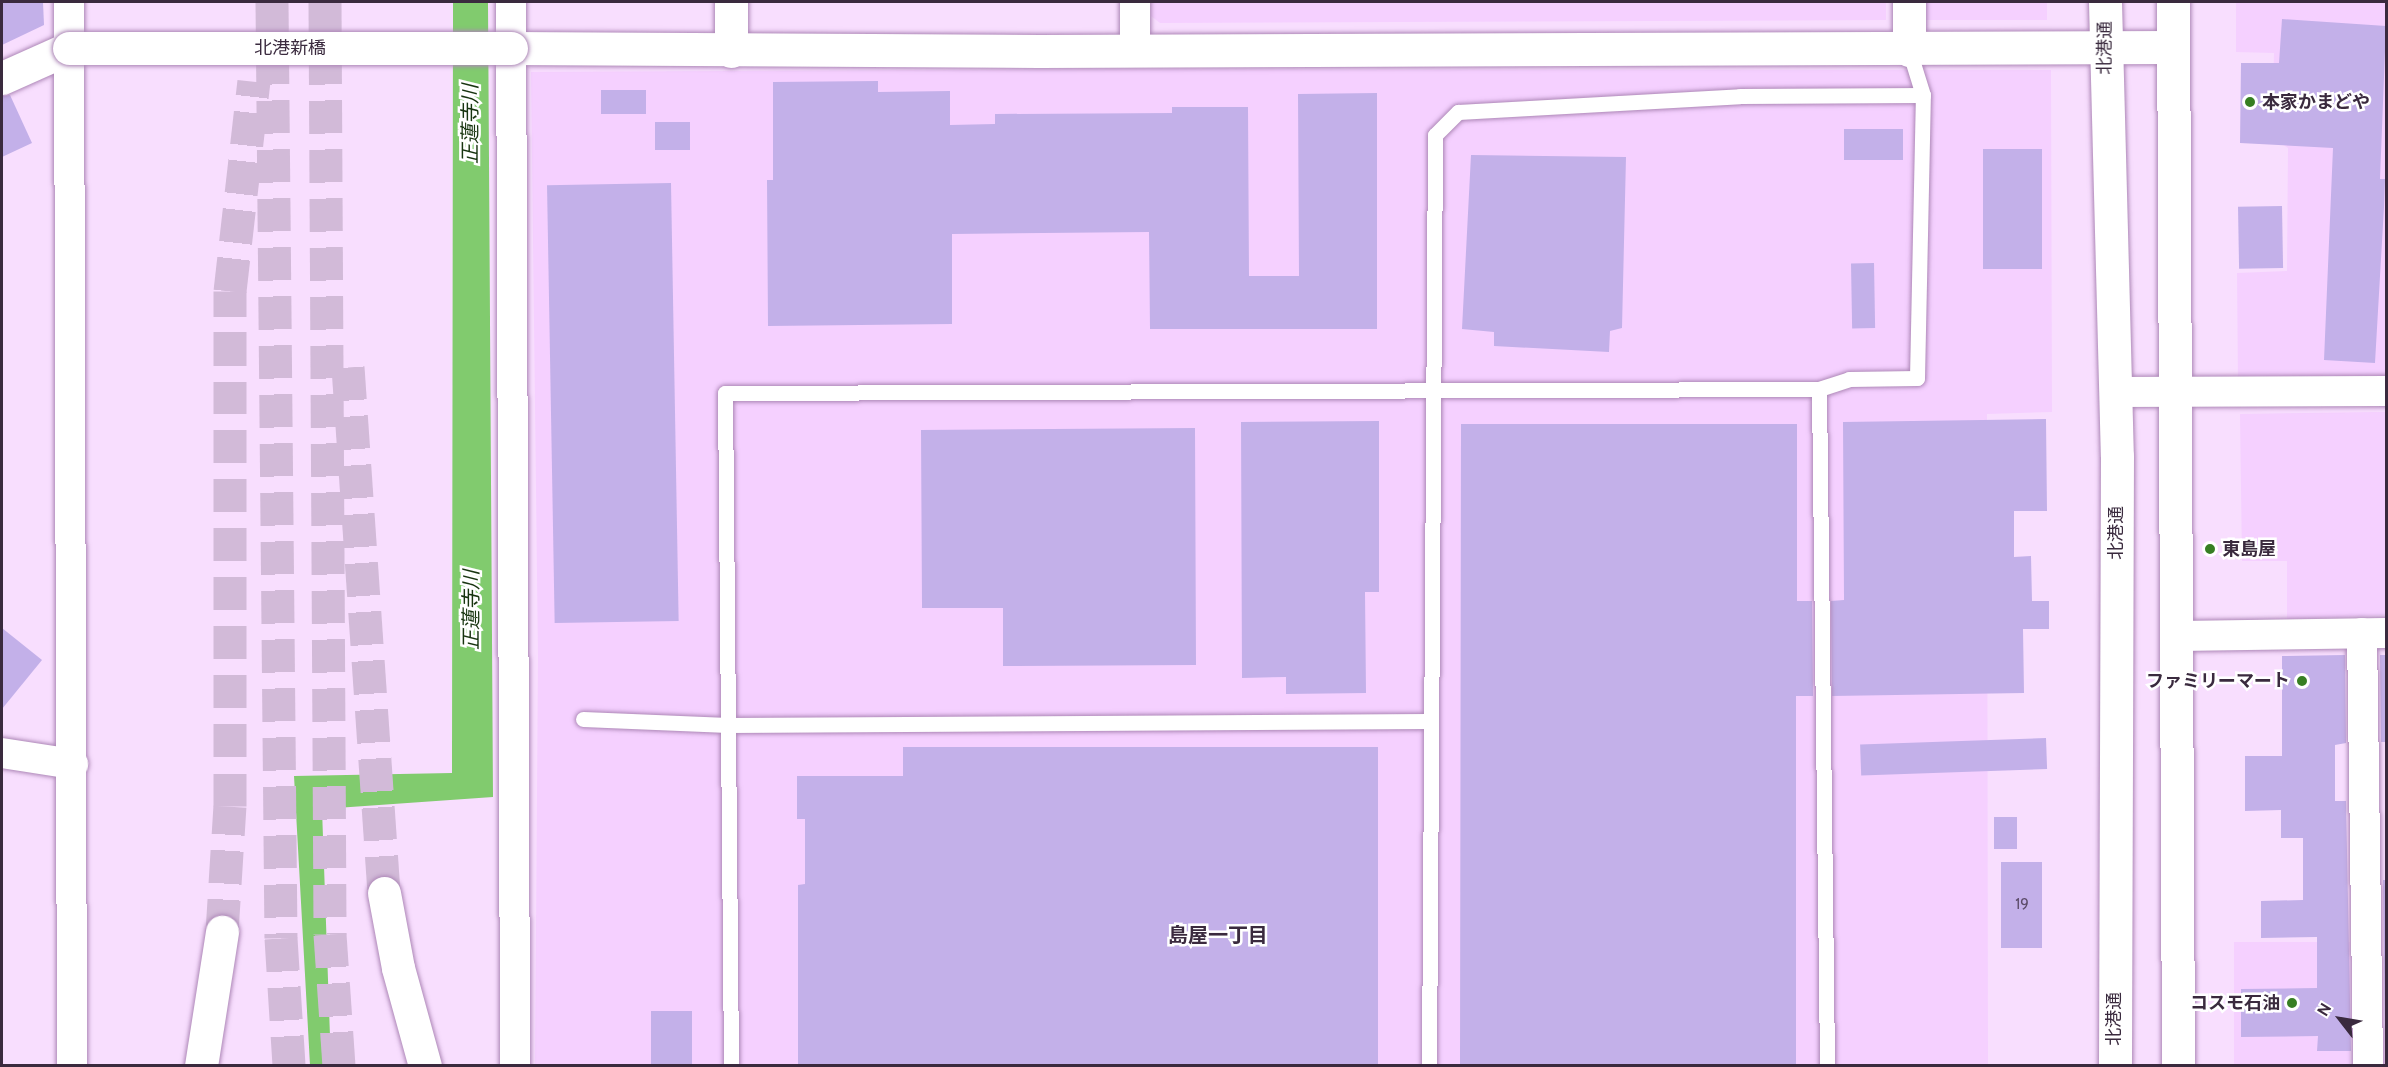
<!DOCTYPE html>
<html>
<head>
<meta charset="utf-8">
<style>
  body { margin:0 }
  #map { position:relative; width:2388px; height:1067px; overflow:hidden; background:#f8defe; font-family:Cabin,"Noto Sans JP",sans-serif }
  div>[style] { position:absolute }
  .built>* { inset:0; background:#f5d0ff; transform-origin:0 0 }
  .water>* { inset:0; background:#81cb6e }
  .building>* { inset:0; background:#c3b0e9; transform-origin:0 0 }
  .motorway-tunnel>* { height:33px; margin-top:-16.5px; transform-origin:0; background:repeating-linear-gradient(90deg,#d2bad8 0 33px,transparent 0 49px) }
  .roads { filter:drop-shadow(0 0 2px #ad87b7) drop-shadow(0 0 2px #ad87b7) }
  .service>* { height:15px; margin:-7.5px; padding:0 7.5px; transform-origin:7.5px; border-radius:7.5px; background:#fff }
  .minor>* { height:30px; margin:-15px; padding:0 15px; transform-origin:15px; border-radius:15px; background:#fff }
  .tertiary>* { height:33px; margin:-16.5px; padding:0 16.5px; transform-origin:16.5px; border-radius:16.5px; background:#fff }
  .primary>* { height:33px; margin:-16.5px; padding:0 16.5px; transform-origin:16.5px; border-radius:16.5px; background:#fff }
  .motorway>* { height:33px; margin:-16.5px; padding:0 16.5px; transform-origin:16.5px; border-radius:16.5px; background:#fff }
  .bridges { filter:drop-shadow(0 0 2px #ad87b7) drop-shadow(0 0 2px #ad87b7) }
  .tertiary-bridge>* { height:33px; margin:-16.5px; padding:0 16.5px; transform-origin:16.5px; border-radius:16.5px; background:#fff }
  .dots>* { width:16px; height:16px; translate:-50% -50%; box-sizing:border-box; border:3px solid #fff; border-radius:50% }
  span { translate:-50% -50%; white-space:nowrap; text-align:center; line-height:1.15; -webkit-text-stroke:5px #fff; paint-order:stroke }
  .number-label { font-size:15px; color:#5c4c69 }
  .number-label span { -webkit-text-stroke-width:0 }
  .street-label { font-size:18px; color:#3a2a3e }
  .poi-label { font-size:18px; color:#3a2a3e; font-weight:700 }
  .left { translate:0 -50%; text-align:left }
  .right { translate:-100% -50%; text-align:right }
  .water-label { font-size:20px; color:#17340f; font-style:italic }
  .neighbourhood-label { font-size:20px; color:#3a2a3e; font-weight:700 }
  .frame { position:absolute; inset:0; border:3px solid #3a2a3e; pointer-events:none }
  .north { position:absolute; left:2310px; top:989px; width:60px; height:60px; -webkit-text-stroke:4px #fff; paint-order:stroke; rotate:301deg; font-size:16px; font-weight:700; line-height:24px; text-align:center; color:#3a2a3e }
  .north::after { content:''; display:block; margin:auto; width:21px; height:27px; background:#3a2a3e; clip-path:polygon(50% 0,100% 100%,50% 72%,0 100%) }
</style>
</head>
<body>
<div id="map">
  <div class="built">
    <div style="clip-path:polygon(1151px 2px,1886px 2px,1886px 20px,1160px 23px,1151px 16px)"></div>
    <div style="left:1925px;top:2px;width:122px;height:18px"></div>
    <div style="clip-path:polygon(2236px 2px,2386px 2px,2386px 381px,2238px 383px,2237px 273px,2287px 271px,2288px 148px,2272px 137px,2274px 53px,2236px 52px)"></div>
    <div style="clip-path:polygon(1132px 69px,2051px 70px,2052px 412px,1987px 414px,1988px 1065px,535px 1065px,538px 657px,531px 72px)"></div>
    <div style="clip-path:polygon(2386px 412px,2386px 615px,2287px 619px,2287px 561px,2242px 561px,2240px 414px)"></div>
    <div style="left:2350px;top:942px;width:122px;height:116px;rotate:90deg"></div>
  </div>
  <div class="water">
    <div style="clip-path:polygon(453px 2px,488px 2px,493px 797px,322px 809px,331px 1065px,310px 1065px,294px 776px,452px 773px)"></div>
  </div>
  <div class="building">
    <div style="clip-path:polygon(2px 2px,43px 2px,44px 25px,2px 45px)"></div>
    <div style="clip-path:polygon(2282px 19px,2386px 26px,2380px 179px,2385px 179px,2384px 207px,2375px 363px,2324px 360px,2333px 148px,2240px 143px,2241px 63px,2279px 63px)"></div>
    <div style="clip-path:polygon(878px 81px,878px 92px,950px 91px,950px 125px,995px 124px,995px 114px,1172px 113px,1172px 107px,1248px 107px,1249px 276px,1299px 276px,1298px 94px,1377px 93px,1377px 329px,1150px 329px,1149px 232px,952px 234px,952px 324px,768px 326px,767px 180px,773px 180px,773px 82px)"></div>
    <div style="left:601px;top:90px;width:45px;height:24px"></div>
    <div style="clip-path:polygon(10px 95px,32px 143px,2px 157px,2px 96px)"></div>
    <div style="left:655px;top:122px;width:35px;height:28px"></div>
    <div style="left:1903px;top:129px;width:31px;height:59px;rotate:90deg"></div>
    <div style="left:2042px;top:149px;width:120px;height:59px;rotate:90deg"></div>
    <div style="clip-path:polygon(1471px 155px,1626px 157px,1622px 328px,1610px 331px,1609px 352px,1494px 346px,1494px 332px,1462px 329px)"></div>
    <div style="left:671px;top:183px;width:438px;height:124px;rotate:89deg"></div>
    <div style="left:2282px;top:206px;width:62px;height:44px;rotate:89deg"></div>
    <div style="left:1874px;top:263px;width:65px;height:23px;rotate:89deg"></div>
    <div style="clip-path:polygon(2046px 419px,2047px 511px,2014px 511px,2014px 557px,2031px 556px,2032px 601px,2049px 601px,2049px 629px,2023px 629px,2024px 693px,1832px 696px,1831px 601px,1844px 600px,1843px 422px)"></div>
    <div style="clip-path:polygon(1379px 421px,1379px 592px,1365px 592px,1366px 693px,1286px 694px,1286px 677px,1242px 678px,1241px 422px)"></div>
    <div style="clip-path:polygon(1461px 424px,1797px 424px,1797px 601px,1812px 601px,1813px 696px,1796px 696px,1796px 1065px,1460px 1065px)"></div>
    <div style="clip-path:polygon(1195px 428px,1196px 665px,1003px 666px,1003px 608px,922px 608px,921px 430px)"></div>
    <div style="clip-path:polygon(2px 628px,42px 660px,2px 709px)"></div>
    <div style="clip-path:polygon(2345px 655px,2346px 743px,2335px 745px,2335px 801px,2346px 801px,2351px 1051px,2317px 1051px,2318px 1036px,2241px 1037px,2241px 989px,2317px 988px,2317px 937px,2261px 938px,2261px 901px,2303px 900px,2303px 838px,2281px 838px,2281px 810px,2245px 811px,2245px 756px,2282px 756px,2282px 656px)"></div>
    <div style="clip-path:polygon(2380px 655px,2386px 655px,2386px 742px,2381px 742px)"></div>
    <div style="left:2046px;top:738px;width:31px;height:186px;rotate:88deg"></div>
    <div style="clip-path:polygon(903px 747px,1378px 747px,1378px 1065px,798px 1065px,798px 885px,805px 884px,805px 819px,797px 819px,797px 776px,903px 776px)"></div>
    <div style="left:1994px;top:817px;width:23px;height:32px"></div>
    <div style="left:2001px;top:862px;width:41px;height:86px"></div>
    <div style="clip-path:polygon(2383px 880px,2386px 880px,2386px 1051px,2385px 1051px)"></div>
    <div style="left:651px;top:1011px;width:41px;height:54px"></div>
  </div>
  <div class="motorway-tunnel">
    <div style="left:272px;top:2px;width:936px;rotate:89.45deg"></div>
    <div style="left:281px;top:938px;width:128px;rotate:86.4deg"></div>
    <div style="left:325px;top:2px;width:932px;rotate:89.69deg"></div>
    <div style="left:330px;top:934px;width:132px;rotate:86.1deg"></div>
    <div style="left:348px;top:367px;width:527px;rotate:86.08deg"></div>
    <div style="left:222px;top:932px;width:126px;rotate:-86.4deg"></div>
    <div style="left:230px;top:806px;width:515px;rotate:-90deg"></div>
    <div style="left:230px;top:291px;width:211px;rotate:-83.5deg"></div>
  </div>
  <div class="roads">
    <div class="service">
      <div style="left:1819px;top:389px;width:677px;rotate:89.32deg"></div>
      <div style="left:583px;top:719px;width:145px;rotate:2.4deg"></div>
      <div style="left:728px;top:725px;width:701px;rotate:-0.33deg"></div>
      <div style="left:731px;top:1066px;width:673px;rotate:-90.51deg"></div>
      <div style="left:725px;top:393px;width:1094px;rotate:-0.21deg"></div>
      <div style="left:1819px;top:389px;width:32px;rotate:-18deg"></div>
      <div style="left:1849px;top:379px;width:68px;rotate:-0.8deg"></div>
      <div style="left:1917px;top:378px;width:283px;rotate:-88.8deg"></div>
      <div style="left:1923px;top:95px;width:47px;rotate:-107.3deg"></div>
      <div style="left:1429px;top:1066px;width:931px;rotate:-89.63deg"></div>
      <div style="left:1435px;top:135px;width:33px;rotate:-45deg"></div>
      <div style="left:1458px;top:112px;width:282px;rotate:-3.2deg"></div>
      <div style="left:1740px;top:96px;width:183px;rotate:-0.3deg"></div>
    </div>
    <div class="minor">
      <div style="left:69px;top:2px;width:1064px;rotate:89.84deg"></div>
      <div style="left:511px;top:2px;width:1064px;rotate:89.78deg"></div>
      <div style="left:1135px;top:2px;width:49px;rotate:90deg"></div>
      <div style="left:2116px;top:392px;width:270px;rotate:-0.2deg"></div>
      <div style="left:2362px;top:633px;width:433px;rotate:89.2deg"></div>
      <div style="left:2177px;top:636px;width:209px;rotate:-0.8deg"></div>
      <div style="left:2px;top:753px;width:72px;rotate:8.8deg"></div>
    </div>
    <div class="tertiary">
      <div style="left:1909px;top:2px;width:48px;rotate:90deg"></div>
      <div style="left:511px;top:48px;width:528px;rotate:0.33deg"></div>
      <div style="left:1039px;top:51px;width:1134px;rotate:-0.2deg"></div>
      <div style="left:731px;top:51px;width:49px;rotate:-90deg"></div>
      <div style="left:2px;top:78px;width:73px;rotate:-24.1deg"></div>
    </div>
    <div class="primary">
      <div style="left:2105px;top:2px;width:454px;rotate:88.5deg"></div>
      <div style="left:2117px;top:456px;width:610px;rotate:90.19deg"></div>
      <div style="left:2173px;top:2px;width:1064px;rotate:89.73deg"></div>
    </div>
    <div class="motorway">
      <div style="left:384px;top:893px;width:76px;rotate:79.4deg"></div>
      <div style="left:398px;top:968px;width:102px;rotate:74.6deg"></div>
      <div style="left:201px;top:1066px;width:136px;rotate:-81.1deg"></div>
    </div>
  </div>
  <div class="bridges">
    <div class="tertiary-bridge">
      <div style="left:69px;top:48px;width:442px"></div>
    </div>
  </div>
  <div class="dots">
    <div style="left:2250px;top:102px;background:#377e23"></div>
    <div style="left:2210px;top:549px;background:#377e23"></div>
    <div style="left:2302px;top:681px;background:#377e23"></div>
    <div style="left:2292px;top:1003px;background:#377e23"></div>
  </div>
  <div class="number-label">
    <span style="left:2022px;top:905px">19</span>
  </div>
  <div class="street-label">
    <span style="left:290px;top:48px">北港新橋</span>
    <span style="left:2105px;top:48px;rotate:-90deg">北港通</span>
    <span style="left:2116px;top:533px;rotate:-90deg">北港通</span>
    <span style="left:2114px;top:1019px;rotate:-90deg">北港通</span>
  </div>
  <div class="poi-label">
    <span class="left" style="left:2262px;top:102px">本家かまどや</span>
    <span class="left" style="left:2222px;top:549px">東島屋</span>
    <span class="right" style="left:2290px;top:681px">ファミリーマート</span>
    <span class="right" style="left:2280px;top:1003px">コスモ石油</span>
  </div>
  <div class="water-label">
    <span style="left:470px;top:124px;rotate:-90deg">正蓮寺川</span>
    <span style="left:471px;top:610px;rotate:-90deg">正蓮寺川</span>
  </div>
  <div class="neighbourhood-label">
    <span style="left:1218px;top:935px">島屋一丁目</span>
  </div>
  <div class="frame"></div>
  <div class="north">N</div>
</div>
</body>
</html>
